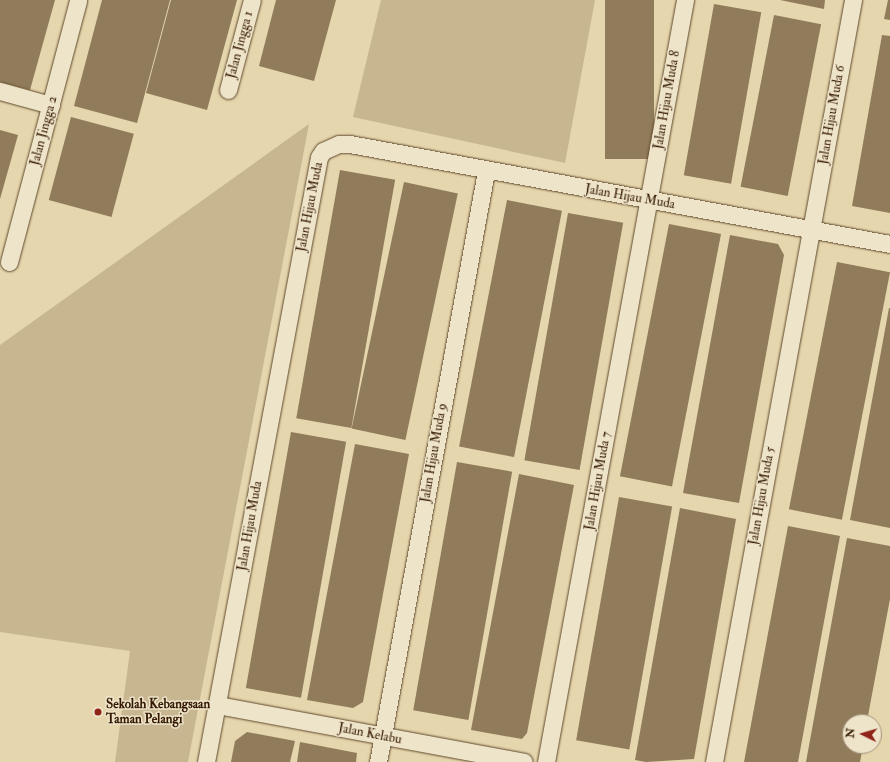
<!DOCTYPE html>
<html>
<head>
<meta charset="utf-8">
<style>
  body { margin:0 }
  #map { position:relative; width:890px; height:762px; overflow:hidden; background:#e5d6ad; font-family:"IM FELL Double Pica",serif }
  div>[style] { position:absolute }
  .green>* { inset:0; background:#c7b690 }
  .building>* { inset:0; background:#907b5a; transform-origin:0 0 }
  .roads { filter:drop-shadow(0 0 1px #60482b) drop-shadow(0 0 1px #60482b) }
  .street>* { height:17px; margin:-8.5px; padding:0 8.5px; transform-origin:8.5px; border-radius:8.5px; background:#eee4ca }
  .dots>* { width:11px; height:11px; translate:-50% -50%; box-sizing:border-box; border:2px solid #eee4ca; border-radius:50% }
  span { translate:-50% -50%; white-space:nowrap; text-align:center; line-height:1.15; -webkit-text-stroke:3px #eee4ca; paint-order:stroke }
  .street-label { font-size:13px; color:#341800 }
  .poi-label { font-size:13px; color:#341800; font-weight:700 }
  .left { translate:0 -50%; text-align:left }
  .north { position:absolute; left:842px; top:714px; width:40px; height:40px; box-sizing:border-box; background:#eee4ca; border:1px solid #a49279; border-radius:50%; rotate:275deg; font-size:11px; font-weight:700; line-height:16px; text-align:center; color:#341800 }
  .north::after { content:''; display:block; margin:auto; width:14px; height:18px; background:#8f2418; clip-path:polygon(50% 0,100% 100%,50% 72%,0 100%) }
</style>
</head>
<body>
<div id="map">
  <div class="green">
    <div style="clip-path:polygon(381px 0,595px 0,565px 163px,353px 117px)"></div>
    <div style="clip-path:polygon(309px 124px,188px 762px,115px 762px,130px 651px,0 632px,0 345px)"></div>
  </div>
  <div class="building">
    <div style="clip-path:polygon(0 0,55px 0,30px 90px,0 82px)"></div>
    <div style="clip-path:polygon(102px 0,170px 0,137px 123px,74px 106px)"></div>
    <div style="clip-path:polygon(171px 0,237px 0,207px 110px,146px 93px)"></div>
    <div style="clip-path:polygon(276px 0,336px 0,314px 81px,259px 66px)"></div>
    <div style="left:605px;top:0;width:49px;height:159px"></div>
    <div style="clip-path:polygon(780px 0,825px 0,824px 9px)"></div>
    <div style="clip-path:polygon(888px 0,890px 0,890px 20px,884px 19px)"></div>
    <div style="left:714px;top:4px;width:48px;height:174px;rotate:10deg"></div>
    <div style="left:774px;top:15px;width:48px;height:175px;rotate:11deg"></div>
    <div style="clip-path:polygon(882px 35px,890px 36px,890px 213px,852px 206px)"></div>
    <div style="left:71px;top:117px;width:65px;height:86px;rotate:15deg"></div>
    <div style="clip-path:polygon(0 130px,18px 135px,0 199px)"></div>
    <div style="left:340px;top:170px;width:56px;height:252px;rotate:10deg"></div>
    <div style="left:404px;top:182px;width:55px;height:252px;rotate:12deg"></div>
    <div style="left:507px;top:200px;width:56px;height:251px;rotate:11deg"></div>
    <div style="left:568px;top:213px;width:56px;height:251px;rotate:10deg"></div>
    <div style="left:669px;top:224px;width:53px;height:257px;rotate:11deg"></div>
    <div style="clip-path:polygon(730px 235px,778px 244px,784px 255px,739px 503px,683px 493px)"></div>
    <div style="left:837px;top:262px;width:54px;height:252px;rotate:11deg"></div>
    <div style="clip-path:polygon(889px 308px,890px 308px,890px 528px,850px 520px)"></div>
    <div style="left:291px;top:432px;width:56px;height:260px;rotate:10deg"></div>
    <div style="clip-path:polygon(355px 444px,409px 454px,363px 702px,353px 708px,307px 700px)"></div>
    <div style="left:457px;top:462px;width:56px;height:252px;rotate:10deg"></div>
    <div style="clip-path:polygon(519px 474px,574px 485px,527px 733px,522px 739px,471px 730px)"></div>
    <div style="left:619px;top:497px;width:54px;height:247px;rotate:10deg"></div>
    <div style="clip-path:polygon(680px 508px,736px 519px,694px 759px,646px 762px,635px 760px)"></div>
    <div style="clip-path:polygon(788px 526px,840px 536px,833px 573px,798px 762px,744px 762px)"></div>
    <div style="clip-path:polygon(847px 538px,890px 546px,890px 599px,870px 705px,867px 722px,850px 722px,850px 746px,863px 746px,860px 762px,806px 762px)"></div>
    <div style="clip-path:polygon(247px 732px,295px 741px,290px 762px,231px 762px,235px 741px)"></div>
    <div style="clip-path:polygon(300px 742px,357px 753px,356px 762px,297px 762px)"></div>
  </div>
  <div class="roads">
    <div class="street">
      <div style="left:228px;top:90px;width:93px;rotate:-75.1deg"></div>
      <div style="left:0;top:91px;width:53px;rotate:15.4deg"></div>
      <div style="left:9px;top:262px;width:271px;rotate:-75.2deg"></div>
      <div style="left:217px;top:705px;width:312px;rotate:10.5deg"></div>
      <div style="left:206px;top:762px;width:615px;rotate:-79.42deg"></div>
      <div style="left:319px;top:157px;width:7px;rotate:-56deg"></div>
      <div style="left:323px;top:151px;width:17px;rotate:-24deg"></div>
      <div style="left:339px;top:144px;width:11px"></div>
      <div style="left:350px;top:144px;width:549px;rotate:10.49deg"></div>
      <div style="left:378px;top:762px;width:601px;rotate:-79.64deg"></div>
      <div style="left:546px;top:762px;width:775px;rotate:-79.66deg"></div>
      <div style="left:714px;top:762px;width:775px;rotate:-79.66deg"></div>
    </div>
  </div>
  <div class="dots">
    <div style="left:98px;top:712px;background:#8f2418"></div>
  </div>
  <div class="street-label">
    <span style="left:240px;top:45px;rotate:-75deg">Jalan Jingga 1</span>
    <span style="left:667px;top:100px;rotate:-80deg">Jalan Hijau Muda 8</span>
    <span style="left:832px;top:115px;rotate:-80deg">Jalan Hijau Muda 6</span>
    <span style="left:44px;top:131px;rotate:-75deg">Jalan Jingga 2</span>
    <span style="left:630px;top:197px;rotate:10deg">Jalan Hijau Muda</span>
    <span style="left:310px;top:207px;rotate:-79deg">Jalan Hijau Muda</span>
    <span style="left:434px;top:453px;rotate:-80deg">Jalan Hijau Muda 9</span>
    <span style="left:598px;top:481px;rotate:-80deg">Jalan Hijau Muda 7</span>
    <span style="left:762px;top:496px;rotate:-80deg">Jalan Hijau Muda 5</span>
    <span style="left:250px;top:526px;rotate:-80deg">Jalan Hijau Muda</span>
    <span style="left:370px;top:734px;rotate:11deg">Jalan Kelabu</span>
  </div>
  <div class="poi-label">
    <span class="left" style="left:106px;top:712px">Sekolah Kebangsaan<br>Taman Pelangi</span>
  </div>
  <div class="north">N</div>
</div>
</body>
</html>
